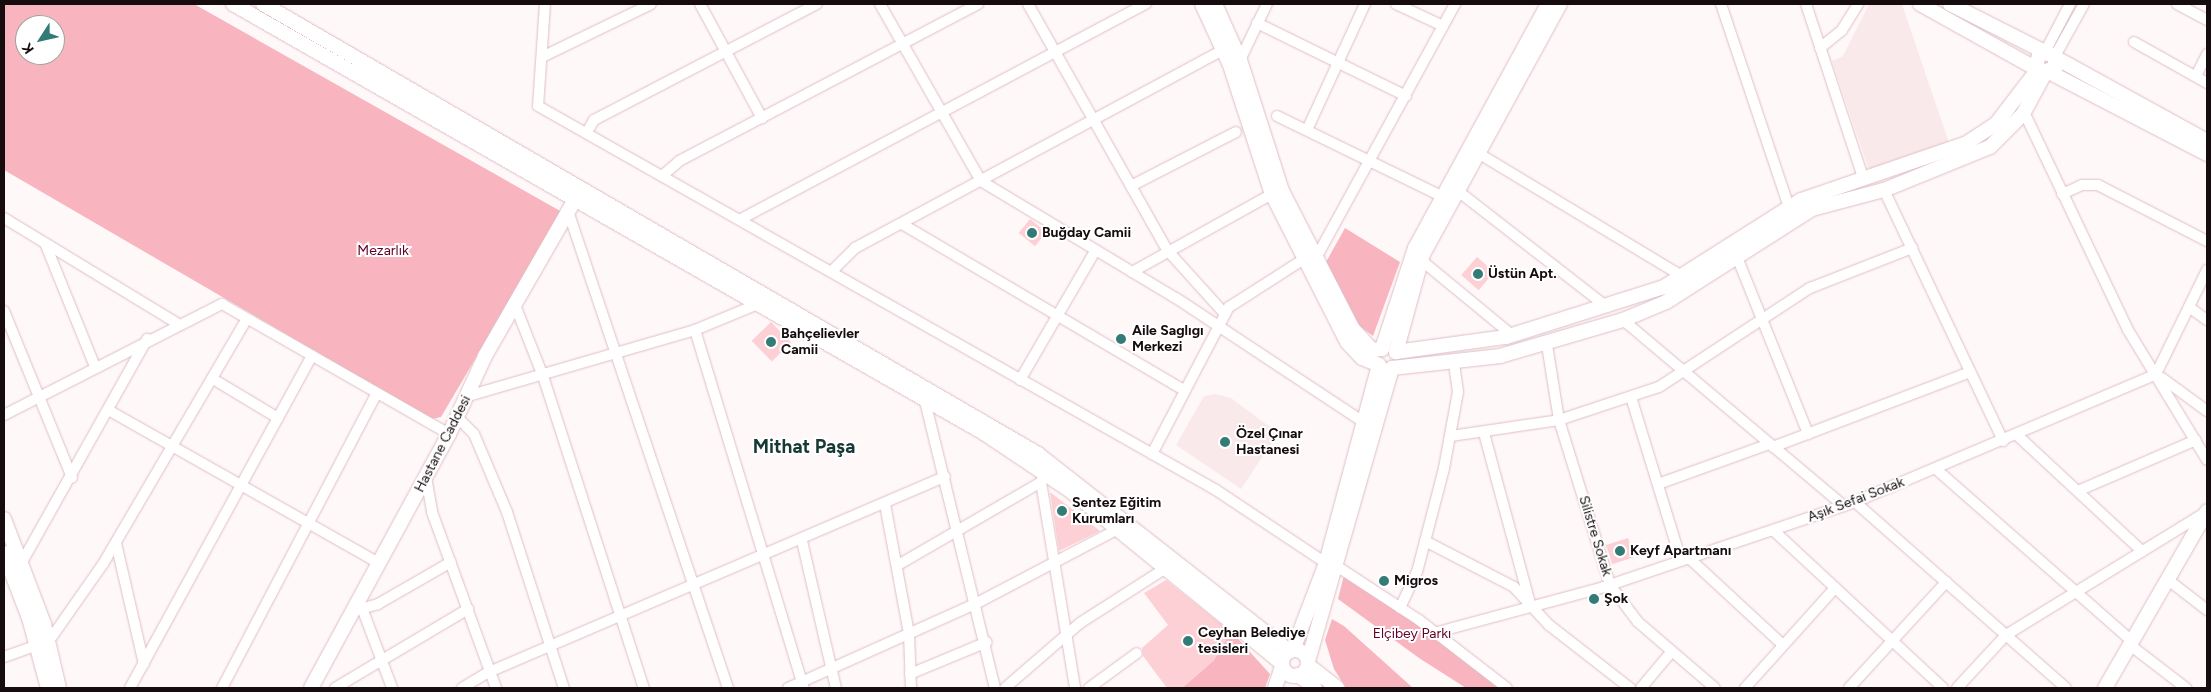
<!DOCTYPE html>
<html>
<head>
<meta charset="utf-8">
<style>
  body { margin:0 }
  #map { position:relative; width:2211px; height:692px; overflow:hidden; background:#fff8f9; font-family:Figtree,sans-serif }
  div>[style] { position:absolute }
  .built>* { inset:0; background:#fae9eb }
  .green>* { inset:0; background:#f8b5bf }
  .building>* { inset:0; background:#fdd0d6; transform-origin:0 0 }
  .roads { filter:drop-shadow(0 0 1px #dfbfc4) drop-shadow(0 0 1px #dfbfc4) }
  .street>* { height:10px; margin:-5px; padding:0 5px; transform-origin:5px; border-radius:5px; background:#fff }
  .secondary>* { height:14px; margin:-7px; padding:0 7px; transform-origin:7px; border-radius:7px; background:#fff }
  .secondary>.ring { margin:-7px; padding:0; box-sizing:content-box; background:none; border:14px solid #fff; border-radius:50% }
  .dots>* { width:14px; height:14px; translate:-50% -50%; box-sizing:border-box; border:2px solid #fff; border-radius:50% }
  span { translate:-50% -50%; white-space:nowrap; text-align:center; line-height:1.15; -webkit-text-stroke:4px #fff; paint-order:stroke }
  .poi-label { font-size:14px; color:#160c0e; font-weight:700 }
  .left { translate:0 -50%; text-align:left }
  .park-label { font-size:14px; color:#620025 }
  .street-label { font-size:14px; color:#160c0e }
  .district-label { font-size:19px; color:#163936; font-weight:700 }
  .frame { position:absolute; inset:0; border:5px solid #160c0e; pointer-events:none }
  .north { position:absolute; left:15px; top:15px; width:50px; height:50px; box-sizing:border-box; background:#fff; border:1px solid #a29e9f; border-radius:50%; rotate:235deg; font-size:14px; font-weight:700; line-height:20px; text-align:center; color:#160c0e }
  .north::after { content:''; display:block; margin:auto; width:18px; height:22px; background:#337b76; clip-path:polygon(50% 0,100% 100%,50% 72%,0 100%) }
</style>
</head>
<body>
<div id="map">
  <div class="built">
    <div style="clip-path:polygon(1869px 4px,1902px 4px,1949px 143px,1869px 170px,1832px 61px,1843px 56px)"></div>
    <div style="clip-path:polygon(1215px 394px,1231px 398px,1274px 430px,1275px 438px,1241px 489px,1176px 445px,1204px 396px)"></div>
  </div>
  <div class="green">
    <div style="clip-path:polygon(evenodd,4px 4px,194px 4px,562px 212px,441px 417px,432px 419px,4px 170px,4px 4px,25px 25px,55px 25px,55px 55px,25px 55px,25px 25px)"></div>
    <div style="clip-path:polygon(1345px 228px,1400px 262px,1373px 336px,1358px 325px,1326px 262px)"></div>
    <div style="clip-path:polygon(1349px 574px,1507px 688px,1466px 688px,1419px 658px,1338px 599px,1344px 575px)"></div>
    <div style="clip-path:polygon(1332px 619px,1344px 626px,1413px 688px,1346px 688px,1334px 669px,1325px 640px)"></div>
    <div style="clip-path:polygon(1231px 631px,1270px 674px,1265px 688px,1182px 688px,1214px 660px)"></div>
  </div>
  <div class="building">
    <div style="left:1030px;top:219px;width:21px;height:18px;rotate:39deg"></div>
    <div style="left:1477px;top:257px;width:23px;height:24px;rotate:41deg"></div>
    <div style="left:771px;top:322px;width:29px;height:27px;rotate:46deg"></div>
    <div style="clip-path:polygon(1050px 492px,1100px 531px,1059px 551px)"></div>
    <div style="left:1628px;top:538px;width:20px;height:23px;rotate:72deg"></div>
    <div style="clip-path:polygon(1166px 580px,1231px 632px,1214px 660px,1182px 688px,1167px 688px,1143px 656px,1142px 648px,1168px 625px,1144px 593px)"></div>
  </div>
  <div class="roads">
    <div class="street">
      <div style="left:545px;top:4px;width:102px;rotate:93.9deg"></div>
      <div style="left:538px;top:106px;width:779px;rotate:29.53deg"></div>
      <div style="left:1216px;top:490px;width:132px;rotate:33.6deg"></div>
      <div style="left:700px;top:4px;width:130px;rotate:61.5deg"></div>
      <div style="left:880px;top:4px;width:204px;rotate:60.3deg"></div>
      <div style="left:981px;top:181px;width:227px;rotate:31deg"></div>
      <div style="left:1176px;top:298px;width:227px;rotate:33.5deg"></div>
      <div style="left:1028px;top:4px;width:284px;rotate:60.5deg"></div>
      <div style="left:1168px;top:251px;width:85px;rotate:47.9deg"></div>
      <div style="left:1396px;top:4px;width:52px;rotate:25.1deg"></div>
      <div style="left:1721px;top:4px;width:214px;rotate:71.5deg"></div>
      <div style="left:1806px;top:4px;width:182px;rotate:71.8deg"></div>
      <div style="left:2177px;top:4px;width:34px;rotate:28deg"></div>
      <div style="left:1257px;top:23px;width:166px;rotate:26.1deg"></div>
      <div style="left:2134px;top:42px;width:84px;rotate:29.3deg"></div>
      <div style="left:1820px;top:48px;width:28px;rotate:-39deg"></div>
      <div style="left:1842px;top:30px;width:31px;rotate:-58deg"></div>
      <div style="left:2046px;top:50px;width:52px;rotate:-62.4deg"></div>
      <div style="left:2055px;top:56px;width:60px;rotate:-60.9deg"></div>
      <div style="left:542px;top:57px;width:121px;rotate:-25.9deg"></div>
      <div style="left:1240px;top:60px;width:62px;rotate:-64.3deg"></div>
      <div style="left:2196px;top:76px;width:25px;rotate:-63deg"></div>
      <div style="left:2024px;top:112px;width:242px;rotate:64.5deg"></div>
      <div style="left:2128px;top:330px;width:152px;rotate:58.7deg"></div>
      <div style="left:1277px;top:116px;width:185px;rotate:26deg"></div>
      <div style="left:1307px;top:130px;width:139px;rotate:-65.3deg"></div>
      <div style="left:587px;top:132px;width:14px;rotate:-60deg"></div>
      <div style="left:594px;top:120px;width:251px;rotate:-27.5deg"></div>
      <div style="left:1478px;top:153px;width:238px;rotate:31.1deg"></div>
      <div style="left:662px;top:176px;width:23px;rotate:-41deg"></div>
      <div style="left:679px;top:161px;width:338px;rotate:-27.7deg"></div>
      <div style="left:1131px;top:186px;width:118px;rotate:-27.2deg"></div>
      <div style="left:1884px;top:190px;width:278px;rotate:64.6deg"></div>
      <div style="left:1458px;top:191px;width:189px;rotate:37.9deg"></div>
      <div style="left:2062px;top:194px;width:22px;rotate:-24deg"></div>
      <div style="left:2082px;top:185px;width:16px"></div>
      <div style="left:2098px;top:185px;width:123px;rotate:27.2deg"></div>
      <div style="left:568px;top:211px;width:503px;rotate:71.46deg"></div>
      <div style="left:4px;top:218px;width:202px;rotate:31.3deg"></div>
      <div style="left:741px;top:219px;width:459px;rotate:-28deg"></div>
      <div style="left:902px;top:224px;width:327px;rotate:30.5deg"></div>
      <div style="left:45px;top:243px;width:134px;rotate:68deg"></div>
      <div style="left:1737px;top:257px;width:191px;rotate:68.1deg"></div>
      <div style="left:1316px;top:258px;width:290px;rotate:-61.3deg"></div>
      <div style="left:1421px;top:260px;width:118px;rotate:39.5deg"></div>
      <div style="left:832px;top:271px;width:33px;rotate:-45deg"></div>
      <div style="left:855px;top:248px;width:418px;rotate:-28.3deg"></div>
      <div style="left:1132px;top:272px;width:160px;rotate:-29.1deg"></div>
      <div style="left:515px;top:305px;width:76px;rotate:68.5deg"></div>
      <div style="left:543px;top:376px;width:328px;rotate:72.1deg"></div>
      <div style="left:2189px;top:307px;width:22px;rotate:36deg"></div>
      <div style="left:4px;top:311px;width:180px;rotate:67.8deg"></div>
      <div style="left:1623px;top:320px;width:289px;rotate:40.1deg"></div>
      <div style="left:695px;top:330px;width:374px;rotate:73.1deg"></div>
      <div style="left:1547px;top:345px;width:76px;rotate:80.9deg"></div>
      <div style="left:1559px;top:420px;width:173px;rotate:72.8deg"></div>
      <div style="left:1610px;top:585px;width:46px;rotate:52.9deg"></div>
      <div style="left:1638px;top:622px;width:101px;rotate:40.6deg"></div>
      <div style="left:2162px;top:378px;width:56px;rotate:36.3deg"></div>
      <div style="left:213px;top:379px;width:76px;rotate:31deg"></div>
      <div style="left:1020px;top:380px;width:149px;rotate:-59.8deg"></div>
      <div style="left:468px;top:396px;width:236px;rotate:-16.2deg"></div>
      <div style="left:695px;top:330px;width:68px;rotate:-22.4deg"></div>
      <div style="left:924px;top:397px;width:300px;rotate:76.3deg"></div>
      <div style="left:1631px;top:397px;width:171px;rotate:73deg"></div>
      <div style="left:110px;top:411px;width:310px;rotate:29.5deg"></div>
      <div style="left:4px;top:415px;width:245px;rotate:-27deg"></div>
      <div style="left:222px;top:304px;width:262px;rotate:29.8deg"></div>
      <div style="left:457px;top:417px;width:24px;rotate:45deg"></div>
      <div style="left:474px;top:434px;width:85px;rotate:67.1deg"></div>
      <div style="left:507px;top:512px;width:185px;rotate:72.1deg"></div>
      <div style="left:1484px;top:433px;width:176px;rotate:74.9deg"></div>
      <div style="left:2017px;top:435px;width:171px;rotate:42.9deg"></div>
      <div style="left:1451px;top:436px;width:109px;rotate:-8.4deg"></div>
      <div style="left:1559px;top:420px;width:105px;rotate:-18.3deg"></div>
      <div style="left:1659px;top:387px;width:181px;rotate:-33.3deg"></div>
      <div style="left:1810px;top:288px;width:110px;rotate:-21.4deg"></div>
      <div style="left:1773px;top:447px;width:211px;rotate:-20.8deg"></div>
      <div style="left:1152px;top:454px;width:166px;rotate:-62.4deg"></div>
      <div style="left:1229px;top:307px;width:89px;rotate:-32.6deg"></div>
      <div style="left:1936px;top:469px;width:261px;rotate:41.3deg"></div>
      <div style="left:1045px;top:473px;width:10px;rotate:114deg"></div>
      <div style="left:1041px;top:482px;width:209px;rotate:80.6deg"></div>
      <div style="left:426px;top:477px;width:36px;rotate:80deg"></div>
      <div style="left:432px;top:512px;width:187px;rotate:70deg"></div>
      <div style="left:1658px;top:484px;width:118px;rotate:-19.8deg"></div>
      <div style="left:2080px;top:490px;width:126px;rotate:-23.3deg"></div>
      <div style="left:1855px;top:502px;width:281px;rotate:41.4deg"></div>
      <div style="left:885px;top:504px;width:132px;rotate:79.5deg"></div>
      <div style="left:909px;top:634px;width:54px;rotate:87.9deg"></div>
      <div style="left:1773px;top:530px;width:232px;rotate:42.9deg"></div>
      <div style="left:802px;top:541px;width:151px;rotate:77deg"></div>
      <div style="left:1425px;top:541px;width:100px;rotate:27.3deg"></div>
      <div style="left:1514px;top:587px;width:52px;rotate:47.4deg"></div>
      <div style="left:1549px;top:625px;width:103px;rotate:37.9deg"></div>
      <div style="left:116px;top:543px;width:124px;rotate:77deg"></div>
      <div style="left:1689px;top:558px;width:128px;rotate:42.8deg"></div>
      <div style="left:22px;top:562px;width:256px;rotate:-60.7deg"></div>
      <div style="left:898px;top:565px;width:165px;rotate:-30.1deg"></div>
      <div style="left:1338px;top:567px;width:97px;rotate:33.2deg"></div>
      <div style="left:1419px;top:620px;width:111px;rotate:37.7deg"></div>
      <div style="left:2167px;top:579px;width:51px;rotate:37.8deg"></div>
      <div style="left:362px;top:608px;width:85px;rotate:69.4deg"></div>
      <div style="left:1400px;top:608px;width:40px;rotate:-65deg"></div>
      <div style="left:1417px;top:572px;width:107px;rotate:-75.4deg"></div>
      <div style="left:1444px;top:468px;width:77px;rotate:-79.6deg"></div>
      <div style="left:1458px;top:392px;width:29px;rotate:-98deg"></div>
      <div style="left:356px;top:610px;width:23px;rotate:-15deg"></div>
      <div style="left:378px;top:604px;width:84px;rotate:-29.9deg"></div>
      <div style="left:1434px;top:633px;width:176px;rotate:-15.1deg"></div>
      <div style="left:1604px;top:587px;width:265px;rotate:-18.7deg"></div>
      <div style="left:1855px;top:502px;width:327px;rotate:-23deg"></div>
      <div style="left:2156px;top:374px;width:116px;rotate:-63.9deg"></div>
      <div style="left:2130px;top:645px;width:71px;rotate:37.5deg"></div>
      <div style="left:4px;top:657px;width:48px;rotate:-19.6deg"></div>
      <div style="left:49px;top:641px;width:94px;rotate:-55deg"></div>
      <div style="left:103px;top:564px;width:284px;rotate:-59.6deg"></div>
      <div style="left:910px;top:674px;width:83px;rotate:-22.6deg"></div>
      <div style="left:130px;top:688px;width:379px;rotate:-61.3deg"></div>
      <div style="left:222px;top:688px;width:331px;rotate:-62.3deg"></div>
      <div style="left:335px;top:688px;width:155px;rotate:-30.7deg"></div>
      <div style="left:462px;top:688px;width:31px;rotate:-31deg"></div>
      <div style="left:489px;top:672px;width:496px;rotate:-23.2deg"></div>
      <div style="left:788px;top:688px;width:207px;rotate:-24.2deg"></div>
      <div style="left:977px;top:603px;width:159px;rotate:-27.7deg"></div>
      <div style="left:1005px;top:688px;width:99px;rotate:-40.9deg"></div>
      <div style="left:1080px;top:623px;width:102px;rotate:-32.6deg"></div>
      <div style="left:1089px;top:688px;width:59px;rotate:-36.1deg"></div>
      <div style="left:1641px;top:688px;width:48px;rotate:-50deg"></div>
      <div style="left:1745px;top:688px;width:135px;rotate:-48deg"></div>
      <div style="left:1849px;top:688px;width:144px;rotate:-47.5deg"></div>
      <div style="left:1957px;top:688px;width:72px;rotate:-47.2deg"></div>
      <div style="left:2006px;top:635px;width:233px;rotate:-31.6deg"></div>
    </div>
    <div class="secondary">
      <div style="left:233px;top:4px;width:865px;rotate:29.74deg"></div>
      <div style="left:984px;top:433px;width:106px;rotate:33.8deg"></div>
      <div style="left:1072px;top:492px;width:271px;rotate:39.2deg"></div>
      <div style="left:263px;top:4px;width:896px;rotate:30.14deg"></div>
      <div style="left:1038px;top:454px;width:319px;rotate:38.1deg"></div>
      <div style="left:1202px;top:4px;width:67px;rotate:65.3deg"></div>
      <div style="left:1230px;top:65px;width:136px;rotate:72deg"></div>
      <div style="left:1272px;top:194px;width:166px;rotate:63.1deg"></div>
      <div style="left:1347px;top:342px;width:22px;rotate:47deg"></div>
      <div style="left:1362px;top:358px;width:18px;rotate:22deg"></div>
      <div style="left:1379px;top:365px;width:205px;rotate:105deg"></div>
      <div style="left:1326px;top:563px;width:93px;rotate:110.8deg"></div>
      <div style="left:1215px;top:4px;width:61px;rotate:65.9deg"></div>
      <div style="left:1240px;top:60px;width:138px;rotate:72.2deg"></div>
      <div style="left:1282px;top:191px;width:155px;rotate:62.8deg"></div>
      <div style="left:1353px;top:329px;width:28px;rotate:48deg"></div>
      <div style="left:1372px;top:350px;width:10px;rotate:-6deg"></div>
      <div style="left:1382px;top:349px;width:106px;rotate:-71.9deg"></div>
      <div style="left:1415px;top:248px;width:278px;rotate:-61.4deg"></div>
      <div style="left:1560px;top:4px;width:285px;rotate:118.7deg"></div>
      <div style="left:1423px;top:254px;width:102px;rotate:105.4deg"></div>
      <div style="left:1396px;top:352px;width:111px;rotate:-7.8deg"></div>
      <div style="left:1506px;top:337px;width:166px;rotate:-17.6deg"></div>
      <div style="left:1664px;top:287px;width:162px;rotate:-32.4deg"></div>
      <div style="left:1801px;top:200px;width:173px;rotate:-18.9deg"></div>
      <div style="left:1965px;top:144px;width:37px;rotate:-33deg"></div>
      <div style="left:1996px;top:124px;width:69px;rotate:-52.6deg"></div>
      <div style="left:1920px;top:4px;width:140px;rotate:29.1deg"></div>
      <div style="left:2042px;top:72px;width:14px;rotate:-17deg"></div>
      <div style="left:2055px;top:68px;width:12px;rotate:-90deg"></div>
      <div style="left:2055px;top:56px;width:16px;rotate:-165deg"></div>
      <div style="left:2040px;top:52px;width:15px;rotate:106deg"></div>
      <div style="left:1950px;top:4px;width:104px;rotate:26.8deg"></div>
      <div style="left:2056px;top:58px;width:172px;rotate:28.8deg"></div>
      <div style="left:2049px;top:72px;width:178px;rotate:27.4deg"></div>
      <div style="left:4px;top:519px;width:112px;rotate:69.1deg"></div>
      <div style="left:44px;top:624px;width:66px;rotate:76.8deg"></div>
      <div style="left:4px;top:553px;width:70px;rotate:69deg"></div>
      <div style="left:29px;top:618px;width:73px;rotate:74.8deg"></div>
      <div class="ring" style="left:1282px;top:650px;width:12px;height:12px"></div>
      <div style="left:1308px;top:661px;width:305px;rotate:-74deg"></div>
      <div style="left:1392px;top:368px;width:109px;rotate:-6.3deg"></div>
      <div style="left:1500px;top:356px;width:128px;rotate:-16.3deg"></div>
      <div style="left:1623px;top:320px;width:47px;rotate:-22.7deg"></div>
      <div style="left:1666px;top:302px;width:173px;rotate:-32.5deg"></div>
      <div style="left:1812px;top:209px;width:74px;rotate:-14.8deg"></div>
      <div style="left:1884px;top:190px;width:114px;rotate:-22.1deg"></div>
      <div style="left:1990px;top:147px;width:47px;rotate:-45deg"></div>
      <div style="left:2023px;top:114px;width:47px;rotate:-61.8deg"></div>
      <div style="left:1308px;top:665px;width:37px;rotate:38deg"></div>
      <div style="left:1298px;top:675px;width:21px;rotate:37deg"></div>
      <div style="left:311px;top:688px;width:289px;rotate:-61.5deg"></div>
      <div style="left:449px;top:434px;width:86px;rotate:-65.2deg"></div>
      <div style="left:485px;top:356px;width:179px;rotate:-60.1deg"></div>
      <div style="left:1275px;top:688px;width:23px;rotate:-72deg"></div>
      <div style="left:2105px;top:688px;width:204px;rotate:-60deg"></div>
    </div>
  </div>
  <div class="dots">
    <div style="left:1032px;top:233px;background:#337b76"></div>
    <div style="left:1478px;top:274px;background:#337b76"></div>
    <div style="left:1121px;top:339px;background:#337b76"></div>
    <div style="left:771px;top:342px;background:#337b76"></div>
    <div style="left:1225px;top:442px;background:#337b76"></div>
    <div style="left:1062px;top:511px;background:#337b76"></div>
    <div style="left:1620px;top:551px;background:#337b76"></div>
    <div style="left:1384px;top:581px;background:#337b76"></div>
    <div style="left:1594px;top:599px;background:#337b76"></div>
    <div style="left:1188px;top:641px;background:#337b76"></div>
  </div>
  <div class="poi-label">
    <span class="left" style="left:1042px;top:233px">Buğday Camii</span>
    <span class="left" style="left:1488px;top:274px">Üstün Apt.</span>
    <span class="left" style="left:1132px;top:339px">Aile Saglıgı<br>Merkezi</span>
    <span class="left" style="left:781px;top:342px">Bahçelievler<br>Camii</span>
    <span class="left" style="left:1236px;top:442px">Özel Çınar<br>Hastanesi</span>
    <span class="left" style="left:1072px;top:511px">Sentez Eğitim<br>Kurumları</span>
    <span class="left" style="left:1630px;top:551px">Keyf Apartmanı</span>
    <span class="left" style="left:1394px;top:581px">Migros</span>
    <span class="left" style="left:1604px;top:599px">Şok</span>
    <span class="left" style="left:1198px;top:641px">Ceyhan Belediye<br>tesisleri</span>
  </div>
  <div class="park-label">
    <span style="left:383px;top:251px">Mezarlık</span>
    <span style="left:1412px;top:634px">Elçibey Parkı</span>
  </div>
  <div class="street-label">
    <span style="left:443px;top:444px;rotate:-63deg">Hastane Caddesi</span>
    <span style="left:1856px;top:500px;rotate:-21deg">Aşık Sefai Sokak</span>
    <span style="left:1595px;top:536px;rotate:73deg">Silistre Sokak</span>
  </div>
  <div class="district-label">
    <span style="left:804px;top:447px">Mithat Paşa</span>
  </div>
  <div class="frame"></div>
  <div class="north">K</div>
</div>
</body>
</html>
